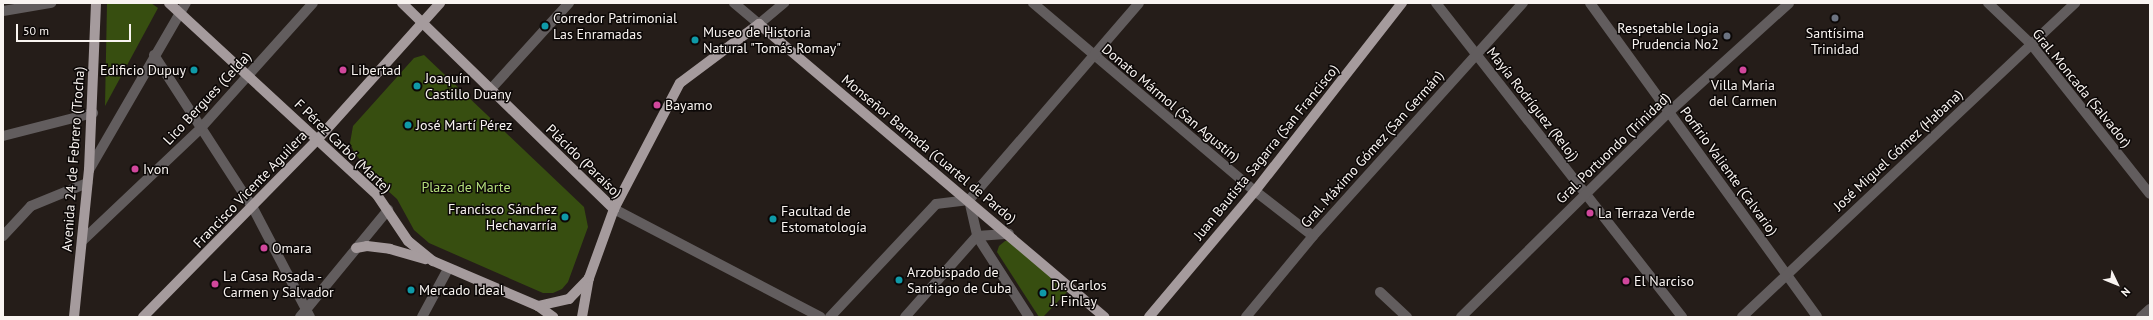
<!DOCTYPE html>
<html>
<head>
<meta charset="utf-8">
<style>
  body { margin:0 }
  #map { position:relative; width:2153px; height:320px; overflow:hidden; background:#251d19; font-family:"PT Sans",sans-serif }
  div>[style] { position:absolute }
  .green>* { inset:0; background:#374e10 }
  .minor>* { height:10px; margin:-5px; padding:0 5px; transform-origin:5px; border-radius:5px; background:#625d5e }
  .major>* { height:10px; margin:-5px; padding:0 5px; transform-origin:5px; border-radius:5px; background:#a59b9d }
  .dots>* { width:11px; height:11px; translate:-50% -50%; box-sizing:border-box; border:2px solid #0c0807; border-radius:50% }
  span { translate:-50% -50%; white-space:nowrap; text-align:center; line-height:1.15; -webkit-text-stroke:3px #0c0807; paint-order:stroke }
  .poi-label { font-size:14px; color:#f9f4f1 }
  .left { translate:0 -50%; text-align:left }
  .right { translate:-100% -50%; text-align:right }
  .street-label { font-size:14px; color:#f9f4f1 }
  .park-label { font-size:14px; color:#b5df7d }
  .frame { position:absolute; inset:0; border:4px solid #f9f4f1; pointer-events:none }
  .north { position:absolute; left:2097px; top:264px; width:40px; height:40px; -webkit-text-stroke:3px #0c0807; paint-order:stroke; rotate:133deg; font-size:11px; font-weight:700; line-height:16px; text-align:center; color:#f9f4f1 }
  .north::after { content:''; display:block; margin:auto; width:14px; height:18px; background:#f9f4f1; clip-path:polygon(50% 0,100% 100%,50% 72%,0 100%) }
  .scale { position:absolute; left:16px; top:24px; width:115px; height:18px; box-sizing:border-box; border:2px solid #f9f4f1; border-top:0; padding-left:5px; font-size:12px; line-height:14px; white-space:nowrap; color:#f9f4f1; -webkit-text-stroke:3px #0c0807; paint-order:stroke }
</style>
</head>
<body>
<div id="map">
  <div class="green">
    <div style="clip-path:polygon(107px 3px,151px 3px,158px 8px,105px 106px)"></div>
    <div style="clip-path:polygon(424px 55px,584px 207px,588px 227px,568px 282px,562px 289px,553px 293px,543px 293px,429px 243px,414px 230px,397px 199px,378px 182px,354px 152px,350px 143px,353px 126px,414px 58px)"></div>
    <div style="clip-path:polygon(1005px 241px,1009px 241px,1068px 291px,1043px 317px,1039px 317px,997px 252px,999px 246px)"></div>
  </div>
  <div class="minor">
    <div style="left:734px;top:3px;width:33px;rotate:40deg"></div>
    <div style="left:759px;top:24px;width:33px;rotate:-40deg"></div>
    <div style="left:1033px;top:3px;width:291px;rotate:40.3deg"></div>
    <div style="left:1255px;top:191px;width:73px;rotate:37.8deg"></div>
    <div style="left:1436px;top:3px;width:399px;rotate:51.9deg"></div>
    <div style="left:1590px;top:3px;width:387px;rotate:54.1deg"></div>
    <div style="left:1988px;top:3px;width:59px;rotate:43.6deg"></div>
    <div style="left:2031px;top:44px;width:191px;rotate:51.6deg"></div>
    <div style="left:3px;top:11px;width:49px;rotate:-9.5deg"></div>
    <div style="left:154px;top:55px;width:182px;rotate:57.1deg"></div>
    <div style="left:253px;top:208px;width:123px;rotate:62.4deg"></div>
    <div style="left:490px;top:90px;width:118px;rotate:-47.8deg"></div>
    <div style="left:3px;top:136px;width:93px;rotate:-14.3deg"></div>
    <div style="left:89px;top:170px;width:193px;rotate:-59.9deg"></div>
    <div style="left:969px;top:200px;width:37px;rotate:77deg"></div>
    <div style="left:977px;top:236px;width:96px;rotate:57.3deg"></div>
    <div style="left:614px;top:209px;width:233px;rotate:27.6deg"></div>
    <div style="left:3px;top:236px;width:41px;rotate:-47deg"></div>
    <div style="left:31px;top:206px;width:61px;rotate:-22.3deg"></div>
    <div style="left:82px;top:241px;width:163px;rotate:-43.5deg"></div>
    <div style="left:200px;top:129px;width:169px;rotate:-48.1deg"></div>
    <div style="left:1380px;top:292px;width:37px;rotate:43deg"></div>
    <div style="left:300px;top:317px;width:139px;rotate:-50.6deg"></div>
    <div style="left:422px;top:317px;width:55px;rotate:-61.6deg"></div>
    <div style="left:830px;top:317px;width:155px;rotate:-46.8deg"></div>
    <div style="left:936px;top:204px;width:33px;rotate:-7deg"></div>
    <div style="left:969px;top:200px;width:260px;rotate:-49.2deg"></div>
    <div style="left:905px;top:317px;width:108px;rotate:-48.4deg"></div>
    <div style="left:977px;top:236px;width:32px;rotate:-4deg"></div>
    <div style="left:1246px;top:317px;width:105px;rotate:-50.4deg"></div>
    <div style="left:1313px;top:236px;width:314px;rotate:-48deg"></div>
    <div style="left:1461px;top:317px;width:292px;rotate:-44.6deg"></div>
    <div style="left:1669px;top:112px;width:162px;rotate:-42.2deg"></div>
    <div style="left:1742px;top:317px;width:458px;rotate:-43.3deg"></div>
    <div style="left:2141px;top:317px;width:12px;rotate:-42deg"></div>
  </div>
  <div class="major">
    <div style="left:169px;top:3px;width:283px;rotate:42.7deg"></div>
    <div style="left:377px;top:195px;width:55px;rotate:56deg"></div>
    <div style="left:408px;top:241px;width:32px;rotate:39deg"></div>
    <div style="left:433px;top:261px;width:114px;rotate:23.2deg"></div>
    <div style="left:538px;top:306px;width:32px;rotate:-13deg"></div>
    <div style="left:569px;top:299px;width:29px;rotate:-46deg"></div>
    <div style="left:402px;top:3px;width:296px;rotate:44.2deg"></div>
    <div style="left:356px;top:248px;width:11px;rotate:-10deg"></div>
    <div style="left:367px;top:246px;width:23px;rotate:7deg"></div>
    <div style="left:390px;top:249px;width:37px;rotate:16deg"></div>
    <div style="left:538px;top:306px;width:19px;rotate:36deg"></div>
    <div style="left:74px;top:317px;width:148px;rotate:-84.2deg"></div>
    <div style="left:89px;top:170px;width:167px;rotate:-87.6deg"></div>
    <div style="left:143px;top:317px;width:250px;rotate:-45.5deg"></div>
    <div style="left:318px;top:139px;width:183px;rotate:-48.1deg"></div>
    <div style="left:582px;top:317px;width:40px;rotate:-80deg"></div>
    <div style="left:589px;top:278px;width:73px;rotate:-70.1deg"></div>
    <div style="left:614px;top:209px;width:142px;rotate:-62.4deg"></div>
    <div style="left:680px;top:83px;width:99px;rotate:-36.8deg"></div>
    <div style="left:759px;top:24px;width:453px;rotate:40.3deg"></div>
    <div style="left:1149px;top:317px;width:165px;rotate:-49.9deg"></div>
    <div style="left:1255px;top:191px;width:239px;rotate:-52deg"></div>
  </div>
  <div class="dots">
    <div style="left:1835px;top:18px;background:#6b7280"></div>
    <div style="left:545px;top:26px;background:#0f9aa8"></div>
    <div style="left:1727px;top:36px;background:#6b7280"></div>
    <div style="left:695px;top:40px;background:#0f9aa8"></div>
    <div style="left:194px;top:70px;background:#0f9aa8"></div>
    <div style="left:343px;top:70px;background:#d1479c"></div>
    <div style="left:1743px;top:70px;background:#d1479c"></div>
    <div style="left:417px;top:86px;background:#0f9aa8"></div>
    <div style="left:657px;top:105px;background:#d1479c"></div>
    <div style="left:408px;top:125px;background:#0f9aa8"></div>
    <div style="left:135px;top:169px;background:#d1479c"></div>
    <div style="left:1590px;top:213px;background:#d1479c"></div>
    <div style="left:565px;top:217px;background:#0f9aa8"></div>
    <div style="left:773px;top:219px;background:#0f9aa8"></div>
    <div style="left:264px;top:248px;background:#d1479c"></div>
    <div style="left:899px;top:280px;background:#0f9aa8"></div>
    <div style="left:1626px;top:281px;background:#d1479c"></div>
    <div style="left:215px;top:284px;background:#d1479c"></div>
    <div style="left:411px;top:290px;background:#0f9aa8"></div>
    <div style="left:1043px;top:293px;background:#0f9aa8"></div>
  </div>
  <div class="poi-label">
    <span class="left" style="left:553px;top:26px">Corredor Patrimonial<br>Las Enramadas</span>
    <span class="right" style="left:1719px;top:36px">Respetable Logia<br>Prudencia No2</span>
    <span class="left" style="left:703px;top:40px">Museo de Historia<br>Natural "Tomás Romay"</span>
    <span style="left:1835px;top:41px">Santísima<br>Trinidad</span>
    <span class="right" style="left:186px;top:70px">Edificio Dupuy</span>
    <span class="left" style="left:351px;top:70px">Libertad</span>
    <span class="left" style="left:425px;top:86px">Joaquín<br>Castillo Duany</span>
    <span style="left:1743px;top:93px">Villa Maria<br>del Carmen</span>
    <span class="left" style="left:665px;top:105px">Bayamo</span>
    <span class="left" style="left:416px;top:125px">José Martí Pérez</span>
    <span class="left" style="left:143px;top:169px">Ivon</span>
    <span class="right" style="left:557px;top:217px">Francisco Sánchez<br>Hechavarría</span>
    <span class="left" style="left:781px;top:219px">Facultad de<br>Estomatología</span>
    <span class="left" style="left:1598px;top:213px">La Terraza Verde</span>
    <span class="left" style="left:272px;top:248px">Omara</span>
    <span class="left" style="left:907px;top:280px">Arzobispado de<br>Santiago de Cuba</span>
    <span class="left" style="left:223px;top:284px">La Casa Rosada -<br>Carmen y Salvador</span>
    <span class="left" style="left:1634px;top:281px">El Narciso</span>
    <span class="left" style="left:1051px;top:293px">Dr. Carlos<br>J. Finlay</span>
    <span class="left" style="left:419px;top:290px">Mercado Ideal</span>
  </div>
  <div class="street-label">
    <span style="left:2082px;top:88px;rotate:51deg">Gral. Moncada (Salvador)</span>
    <span style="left:207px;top:98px;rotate:-47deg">Lico Bergues (Celda)</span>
    <span style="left:1171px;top:103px;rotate:40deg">Donato Mármol (San Agustín)</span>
    <span style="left:1533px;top:104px;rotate:52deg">Mayía Rodríguez (Reloj)</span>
    <span style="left:343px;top:146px;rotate:44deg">F Pérez Carbó (Marte)</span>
    <span style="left:1613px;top:148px;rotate:-44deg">Gral. Portuondo (Trinidad)</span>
    <span style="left:929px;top:149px;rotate:40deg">Monseñor Barnada (Cuartel de Pardo)</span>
    <span style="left:1372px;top:149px;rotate:-48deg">Gral. Máximo Gómez (San Germán)</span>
    <span style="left:1898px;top:150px;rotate:-43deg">José Miguel Gómez (Habana)</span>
    <span style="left:1266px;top:152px;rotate:-51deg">Juan Bautista Sagarra (San Francisco)</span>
    <span style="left:73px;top:159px;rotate:-86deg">Avenida 24 de Febrero (Trocha)</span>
    <span style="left:584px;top:161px;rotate:44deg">Plácido (Paraíso)</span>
    <span style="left:1729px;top:171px;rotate:54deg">Porfirio Valiente (Calvario)</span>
    <span style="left:250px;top:189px;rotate:-46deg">Francisco Vicente Aguilera</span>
  </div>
  <div class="park-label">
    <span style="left:466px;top:187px">Plaza de Marte</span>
  </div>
  <div class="frame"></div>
  <div class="north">N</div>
  <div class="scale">50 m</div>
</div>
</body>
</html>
